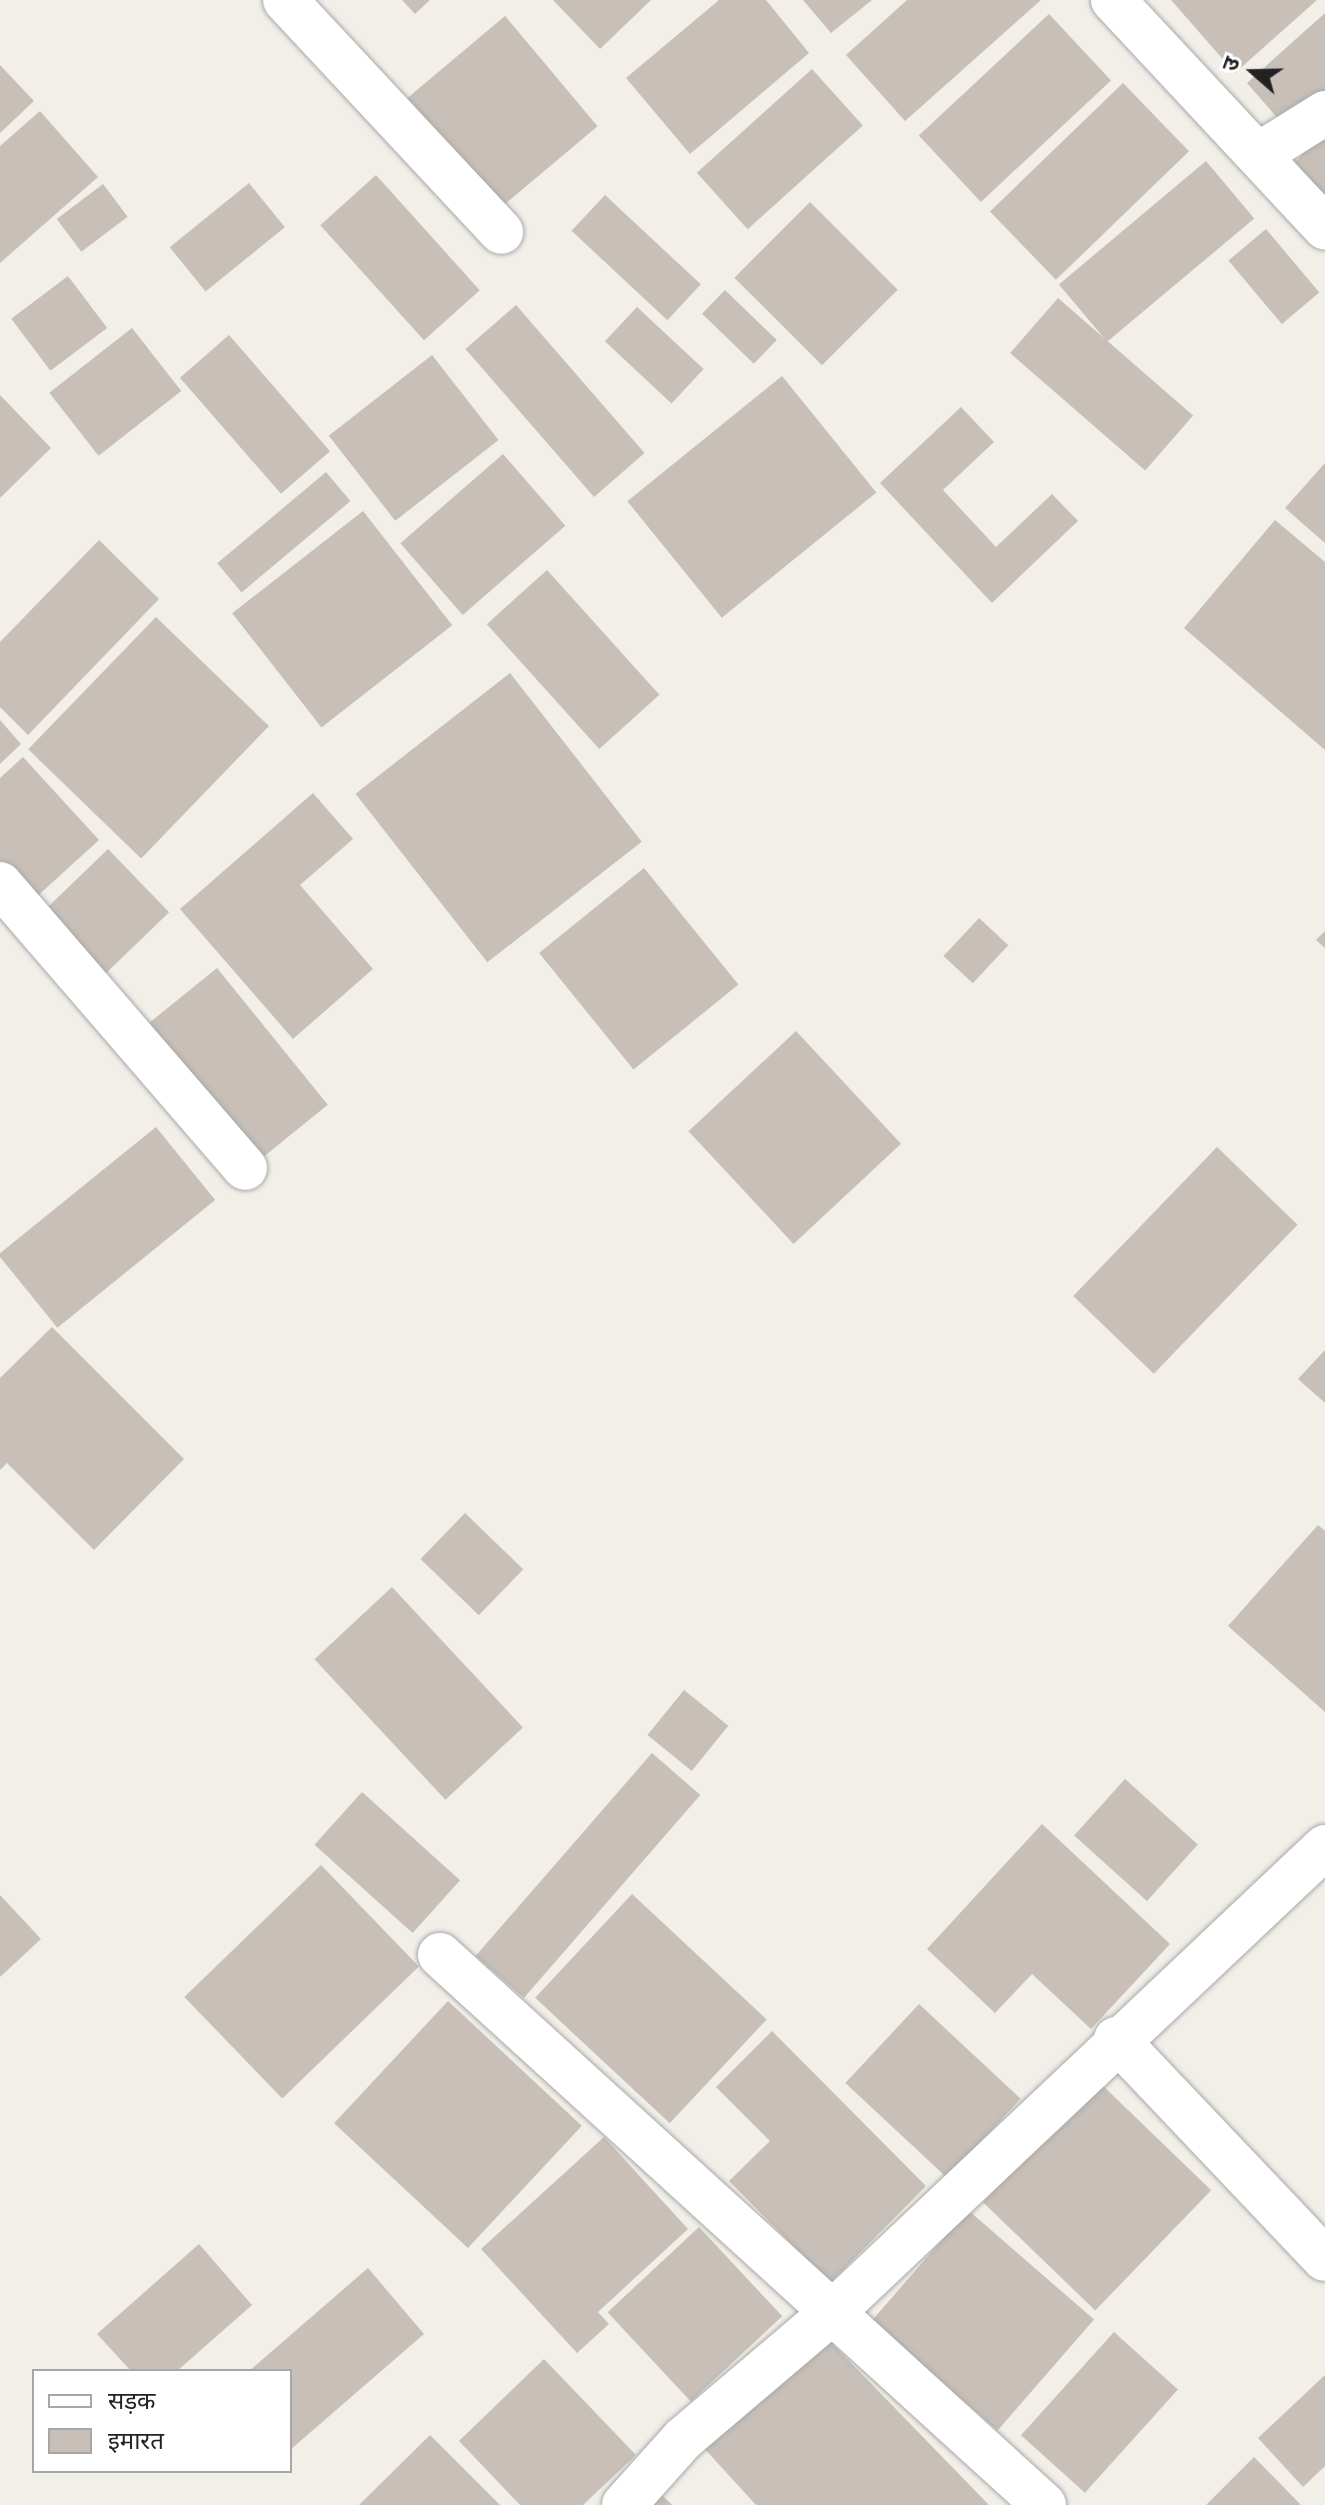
<!DOCTYPE html>
<html>
<head>
<meta charset="utf-8">
<style>
  body { margin:0 }
  #map { position:relative; width:1325px; height:2505px; overflow:hidden; background:#f2efe9; font-family:Manrope,"Noto Sans Devanagari",sans-serif }
  div>[style] { position:absolute }
  .building>* { inset:0; background:#c7bfb8; transform-origin:0 0 }
  .roads { filter:drop-shadow(0 0 2px #a9a9a9) drop-shadow(0 0 2px #a9a9a9) }
  .minor>* { height:44px; margin:-22px; padding:0 22px; transform-origin:22px; border-radius:22px; background:#fff }
  span { translate:-50% -50%; white-space:nowrap; text-align:center; line-height:1.15; -webkit-text-stroke:8px #fff; paint-order:stroke }
  .legend { position:absolute; left:32px; top:2369px; width:260px; height:104px; box-sizing:border-box; background:#fff; border:2px solid #a7a7a7; margin:0; padding:10px 14px; list-style:none; font-size:24px; color:#222 }
  .legend li { display:flex; align-items:center; gap:16px; height:40px }
  .legend b { width:40px; border:2px solid #a7a7a7 }
  .north { position:absolute; left:1213px; top:32px; width:80px; height:80px; -webkit-text-stroke:6px #fff; paint-order:stroke; rotate:290deg; font-size:22px; font-weight:700; line-height:32px; text-align:center; color:#222 }
  .north::after { content:''; display:block; margin:auto; width:28px; height:36px; background:#222; clip-path:polygon(50% 0,100% 100%,50% 72%,0 100%) }
</style>
</head>
<body>
<div id="map">
  <div class="building">
    <div style="clip-path:polygon(402px 0,430px 0,415px 14px)"></div>
    <div style="clip-path:polygon(553px 0,651px 0,600px 49px)"></div>
    <div style="clip-path:polygon(719px 0,766px 0,809px 53px,690px 154px,626px 78px)"></div>
    <div style="clip-path:polygon(803px 0,872px 0,831px 33px)"></div>
    <div style="clip-path:polygon(907px 0,1041px 0,905px 121px,846px 55px)"></div>
    <div style="clip-path:polygon(1171px 0,1317px 0,1235px 73px)"></div>
    <div style="clip-path:polygon(1325px 13px,1325px 93px,1286px 128px,1247px 83px)"></div>
    <div style="left:1049px;top:14px;width:91px;height:178px;rotate:47deg"></div>
    <div style="left:505px;top:16px;width:144px;height:148px;rotate:50deg"></div>
    <div style="clip-path:polygon(0 65px,34px 101px,0 133px)"></div>
    <div style="left:812px;top:69px;width:76px;height:155px;rotate:48deg"></div>
    <div style="left:1123px;top:83px;width:95px;height:185px;rotate:46deg"></div>
    <div style="clip-path:polygon(40px 111px,98px 177px,0 263px,0 146px)"></div>
    <div style="clip-path:polygon(1325px 129px,1325px 194px,1293px 165px)"></div>
    <div style="left:1206px;top:161px;width:75px;height:192px;rotate:50deg"></div>
    <div style="left:376px;top:175px;width:155px;height:75px;rotate:48deg"></div>
    <div style="left:249px;top:183px;width:57px;height:102px;rotate:51deg"></div>
    <div style="left:103px;top:184px;width:41px;height:58px;rotate:53deg"></div>
    <div style="left:605px;top:195px;width:131px;height:49px;rotate:43deg"></div>
    <div style="left:810px;top:202px;width:124px;height:107px;rotate:45deg"></div>
    <div style="left:1266px;top:229px;width:83px;height:49px;rotate:50deg"></div>
    <div style="left:68px;top:276px;width:65px;height:71px;rotate:53deg"></div>
    <div style="left:725px;top:290px;width:72px;height:33px;rotate:44deg"></div>
    <div style="left:1058px;top:298px;width:179px;height:73px;rotate:41deg"></div>
    <div style="left:516px;top:305px;width:196px;height:67px;rotate:49deg"></div>
    <div style="left:637px;top:307px;width:91px;height:47px;rotate:43deg"></div>
    <div style="left:132px;top:328px;width:80px;height:105px;rotate:52deg"></div>
    <div style="left:229px;top:335px;width:154px;height:65px;rotate:49deg"></div>
    <div style="left:432px;top:355px;width:108px;height:131px;rotate:52deg"></div>
    <div style="left:782px;top:376px;width:150px;height:199px;rotate:51deg"></div>
    <div style="clip-path:polygon(0 395px,51px 448px,0 498px)"></div>
    <div style="clip-path:polygon(961px 407px,994px 442px,943px 490px,996px 547px,1052px 494px,1078px 521px,992px 603px,880px 483px)"></div>
    <div style="left:503px;top:454px;width:95px;height:136px;rotate:49deg"></div>
    <div style="clip-path:polygon(1325px 463px,1325px 543px,1285px 508px)"></div>
    <div style="left:326px;top:472px;width:38px;height:142px;rotate:50deg"></div>
    <div style="left:363px;top:511px;width:145px;height:166px;rotate:52deg"></div>
    <div style="clip-path:polygon(1275px 520px,1325px 562px,1325px 750px,1184px 628px)"></div>
    <div style="clip-path:polygon(99px 540px,159px 599px,28px 735px,0 707px,0 642px)"></div>
    <div style="left:547px;top:570px;width:168px;height:81px;rotate:48deg"></div>
    <div style="left:156px;top:617px;width:157px;height:184px;rotate:44deg"></div>
    <div style="left:510px;top:673px;width:214px;height:196px;rotate:52deg"></div>
    <div style="clip-path:polygon(0 720px,21px 744px,0 764px)"></div>
    <div style="clip-path:polygon(23px 757px,99px 840px,10px 921px,0 909px,0 778px)"></div>
    <div style="clip-path:polygon(313px 793px,353px 839px,300px 885px,373px 969px,293px 1039px,180px 909px)"></div>
    <div style="left:108px;top:849px;width:88px;height:108px;rotate:46deg"></div>
    <div style="left:644px;top:868px;width:150px;height:135px;rotate:51deg"></div>
    <div style="left:979px;top:918px;width:40px;height:52px;rotate:43deg"></div>
    <div style="clip-path:polygon(1325px 931px,1325px 948px,1316px 940px)"></div>
    <div style="left:217px;top:968px;width:176px;height:124px;rotate:51deg"></div>
    <div style="left:796px;top:1031px;width:154px;height:147px;rotate:47deg"></div>
    <div style="left:156px;top:1127px;width:94px;height:203px;rotate:51deg"></div>
    <div style="left:1217px;top:1147px;width:112px;height:207px;rotate:44deg"></div>
    <div style="clip-path:polygon(52px 1327px,184px 1459px,94px 1550px,7px 1463px,0 1470px,0 1378px)"></div>
    <div style="clip-path:polygon(1325px 1350px,1325px 1403px,1298px 1379px)"></div>
    <div style="left:465px;top:1513px;width:81px;height:64px;rotate:44deg"></div>
    <div style="clip-path:polygon(1318px 1525px,1325px 1531px,1325px 1712px,1228px 1626px)"></div>
    <div style="left:392px;top:1587px;width:192px;height:106px;rotate:47deg"></div>
    <div style="left:684px;top:1690px;width:57px;height:58px;rotate:39deg"></div>
    <div style="left:652px;top:1753px;width:64px;height:269px;rotate:41deg"></div>
    <div style="left:1125px;top:1779px;width:98px;height:76px;rotate:42deg"></div>
    <div style="left:362px;top:1792px;width:132px;height:71px;rotate:42deg"></div>
    <div style="clip-path:polygon(1042px 1824px,1170px 1944px,1091px 2029px,1032px 1974px,995px 2013px,927px 1949px)"></div>
    <div style="left:321px;top:1865px;width:141px;height:190px;rotate:46deg"></div>
    <div style="left:632px;top:1894px;width:184px;height:142px;rotate:43deg"></div>
    <div style="clip-path:polygon(0 1895px,41px 1939px,0 1977px)"></div>
    <div style="left:448px;top:2001px;width:183px;height:167px;rotate:43deg"></div>
    <div style="left:919px;top:2004px;width:139px;height:108px;rotate:43deg"></div>
    <div style="clip-path:polygon(772px 2031px,926px 2186px,830px 2283px,729px 2181px,770px 2141px,716px 2087px)"></div>
    <div style="left:1099px;top:2082px;width:156px;height:167px;rotate:44deg"></div>
    <div style="clip-path:polygon(604px 2137px,688px 2229px,598px 2312px,609px 2324px,577px 2353px,481px 2249px)"></div>
    <div style="left:968px;top:2210px;width:167px;height:147px;rotate:41deg"></div>
    <div style="left:699px;top:2227px;width:122px;height:125px;rotate:47deg"></div>
    <div style="clip-path:polygon(199px 2244px,252px 2305px,177px 2371px,131px 2371px,97px 2334px)"></div>
    <div style="clip-path:polygon(368px 2268px,424px 2334px,290px 2450px,290px 2371px,249px 2371px)"></div>
    <div style="clip-path:polygon(820px 2331px,989px 2505px,756px 2505px,702px 2446px)"></div>
    <div style="left:1114px;top:2332px;width:86px;height:139px;rotate:42deg"></div>
    <div style="clip-path:polygon(544px 2359px,636px 2455px,583px 2505px,520px 2505px,459px 2441px)"></div>
    <div style="clip-path:polygon(1325px 2375px,1325px 2466px,1303px 2487px,1258px 2438px)"></div>
    <div style="clip-path:polygon(430px 2435px,500px 2505px,359px 2505px)"></div>
    <div style="clip-path:polygon(1254px 2457px,1301px 2505px,1206px 2505px)"></div>
    <div style="clip-path:polygon(655px 2488px,672px 2505px,638px 2505px)"></div>
  </div>
  <div class="roads">
    <div class="minor">
      <div style="left:285px;top:0;width:317px;rotate:47deg"></div>
      <div style="left:1113px;top:0;width:311px;rotate:47deg"></div>
      <div style="left:1258px;top:155px;width:79px;rotate:-32.1deg"></div>
      <div style="left:0;top:884px;width:375px;rotate:49.2deg"></div>
      <div style="left:440px;top:1955px;width:817px;rotate:42.32deg"></div>
      <div style="left:1116px;top:2039px;width:303px;rotate:46.5deg"></div>
      <div style="left:624px;top:2505px;width:89px;rotate:-48.2deg"></div>
      <div style="left:683px;top:2439px;width:197px;rotate:-40.3deg"></div>
      <div style="left:833px;top:2312px;width:677px;rotate:-43.38deg"></div>
    </div>
  </div>
  <ul class="legend">
  <li><b style="height:10px;background:#fff"></b>सड़क</li>
  <li><b style="height:22px;background:#c7bfb8"></b>इमारत</li>
  </ul>
  <div class="north">उ</div>
</div>
</body>
</html>
